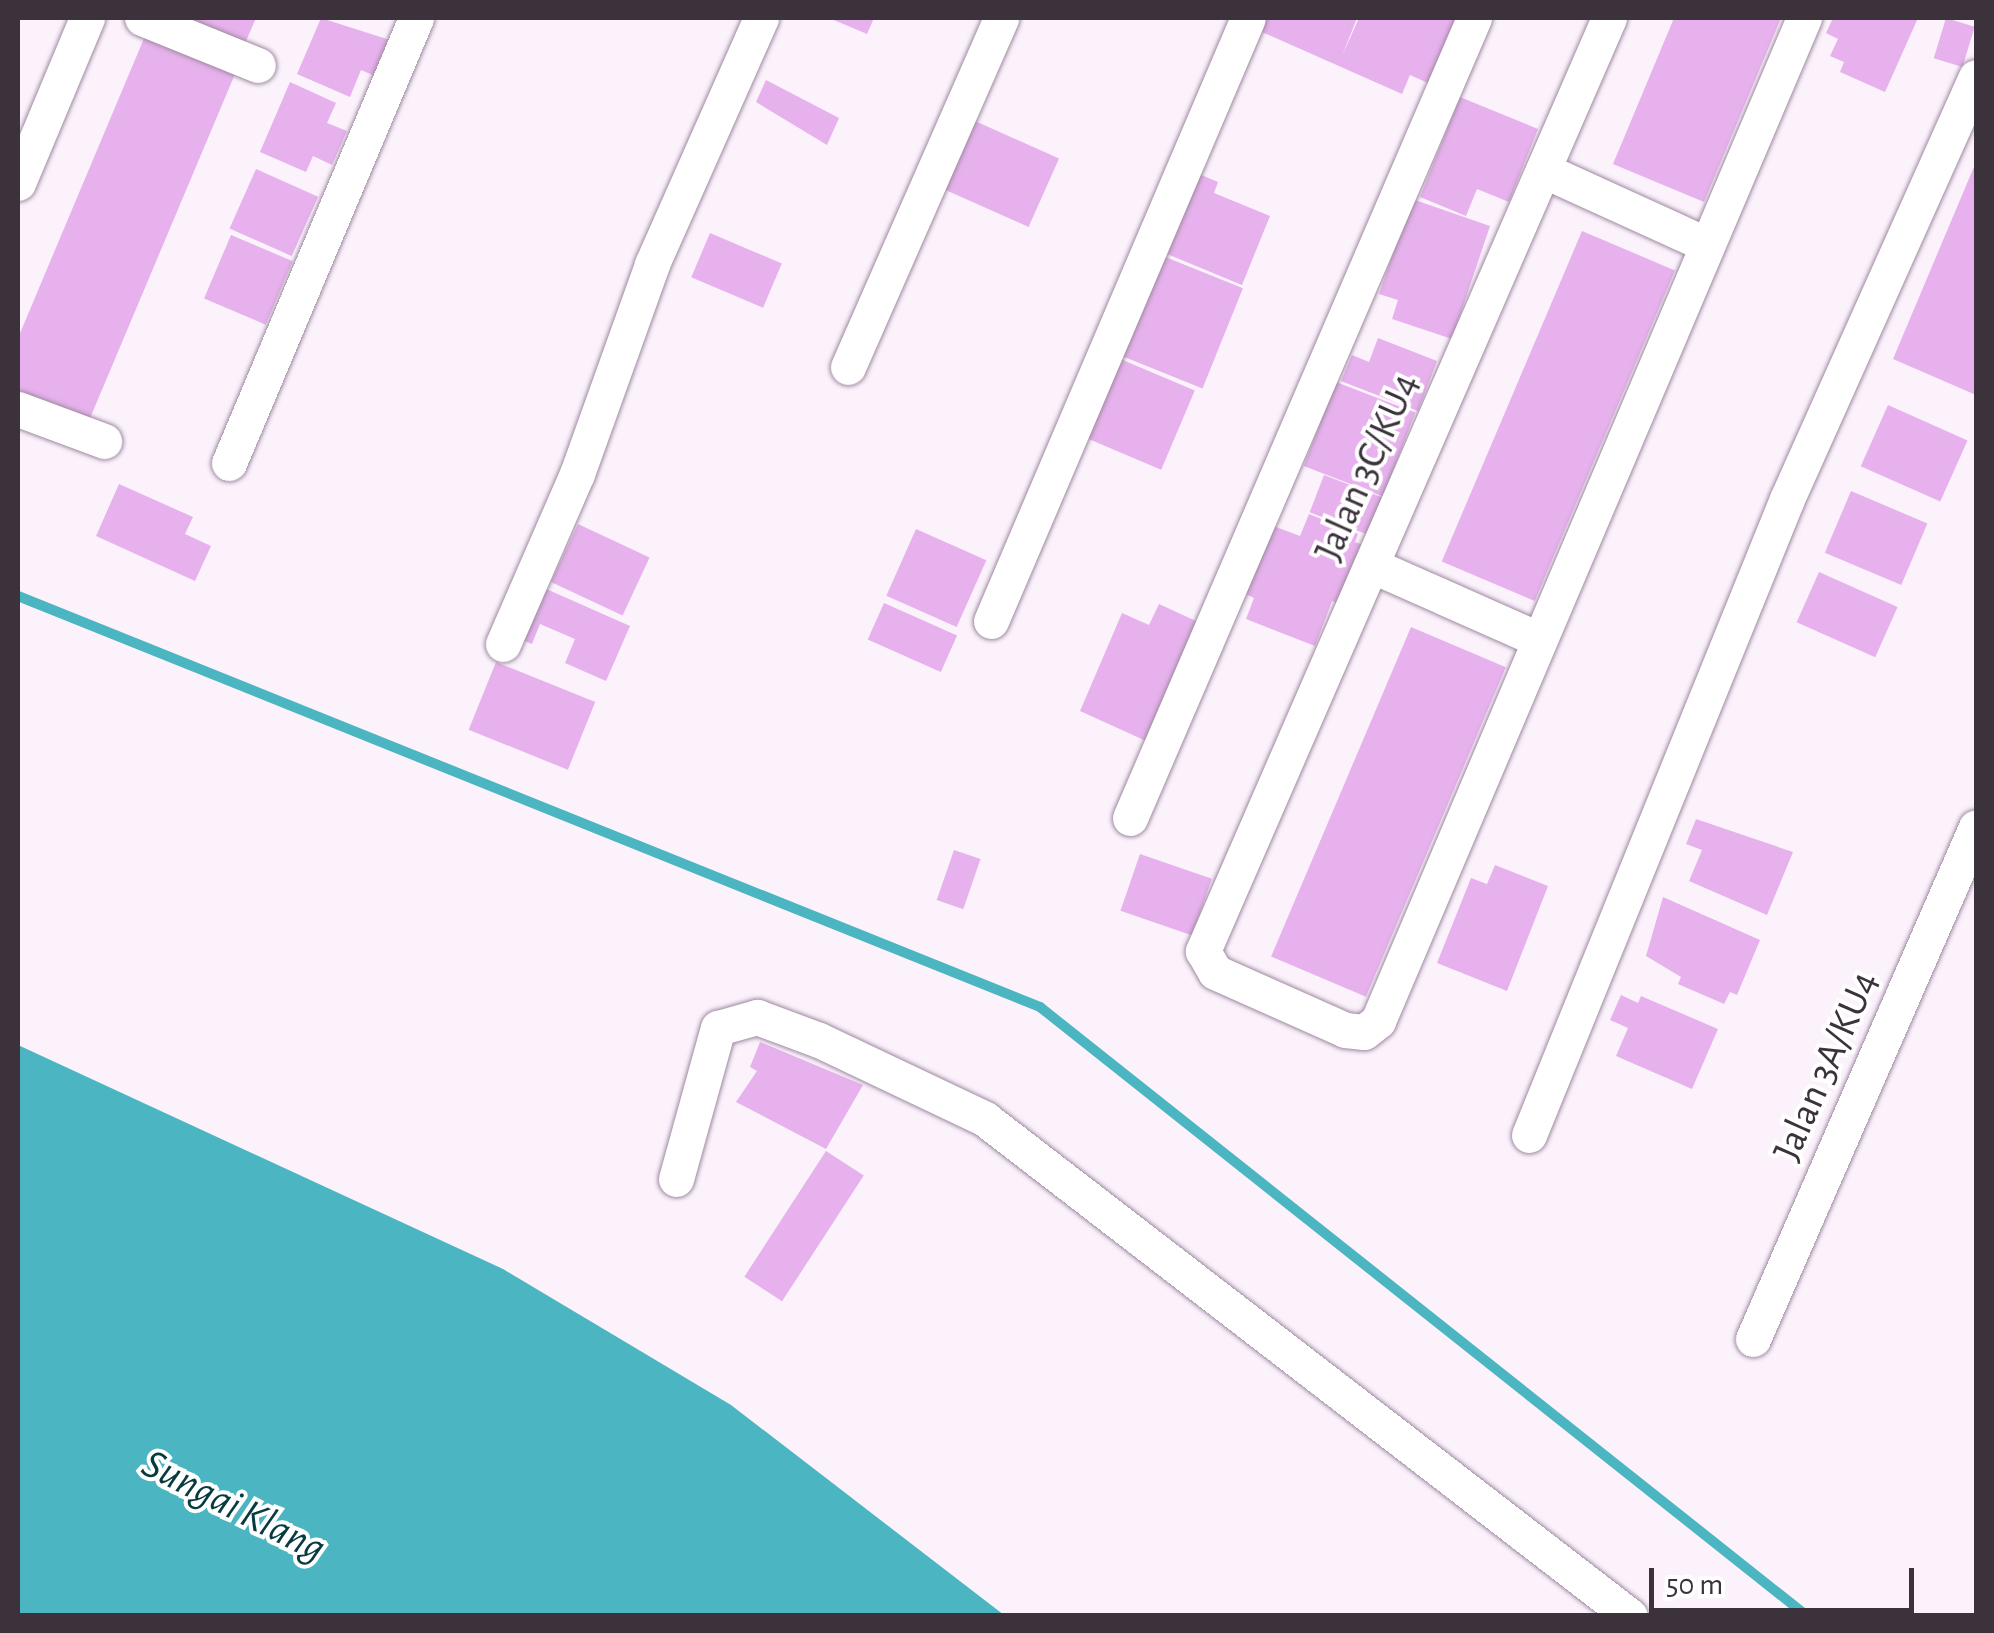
<!DOCTYPE html>
<html>
<head>
<meta charset="utf-8">
<style>
  body { margin:0 }
  #map { position:relative; width:1994px; height:1633px; overflow:hidden; background:#fbf2fc; font-family:"Alegreya Sans",sans-serif }
  div>[style] { position:absolute }
  .water>* { inset:0; background:#4bb5c1 }
  .stream>* { height:10px; margin:-5px; padding:0 5px; transform-origin:5px; border-radius:5px; background:#4bb5c1 }
  .building>* { inset:0; background:#e6b1ec; transform-origin:0 0 }
  .roads { filter:drop-shadow(0 0 2px #9e89a0) drop-shadow(0 0 2px #9e89a0) }
  .minor>* { height:35px; margin:-17.5px; padding:0 17.5px; transform-origin:17.5px; border-radius:17.5px; background:#fff }
  span { translate:-50% -50%; white-space:nowrap; text-align:center; line-height:1.15; -webkit-text-stroke:8px #fff; paint-order:stroke }
  .street-label { font-size:40px; color:#3b323c }
  .water-label { font-size:42px; color:#083b41; font-style:italic }
  .frame { position:absolute; inset:0; border:20px solid #3b323c; pointer-events:none }
  .scale { position:absolute; left:1649px; top:1568px; width:265px; height:45px; box-sizing:border-box; border:5px solid #3b323c; border-top:0; padding-left:12px; font-size:30px; line-height:35px; white-space:nowrap; color:#3b323c; -webkit-text-stroke:8px #fff; paint-order:stroke }
</style>
</head>
<body>
<div id="map">
  <div class="water">
    <div style="clip-path:polygon(18px 1045px,503px 1269px,731px 1405px,1004px 1615px,18px 1615px)"></div>
  </div>
  <div class="stream">
    <div style="left:18px;top:596px;width:1102px;rotate:21.91deg"></div>
    <div style="left:1040px;top:1007px;width:979px;rotate:38.45deg"></div>
  </div>
  <div class="building">
    <div style="clip-path:polygon(172px 18px,256px 18px,243px 48px)"></div>
    <div style="clip-path:polygon(321px 18px,393px 41px,377px 77px,361px 70px,350px 97px,297px 74px)"></div>
    <div style="clip-path:polygon(829px 18px,874px 18px,867px 34px)"></div>
    <div style="clip-path:polygon(1257px 18px,1357px 18px,1342px 56px,1359px 18px,1457px 18px,1428px 83px,1410px 75px,1402px 94px,1253px 28px)"></div>
    <div style="clip-path:polygon(1674px 18px,1781px 18px,1704px 202px,1613px 164px)"></div>
    <div style="clip-path:polygon(1833px 18px,1918px 18px,1885px 92px,1840px 72px,1844px 62px,1830px 56px,1838px 39px,1826px 33px)"></div>
    <div style="left:1946px;top:18px;width:30px;height:42px;rotate:17deg"></div>
    <div style="clip-path:polygon(145px 36px,235px 74px,88px 423px,18px 393px,18px 338px)"></div>
    <div style="clip-path:polygon(766px 80px,839px 118px,827px 145px,756px 102px)"></div>
    <div style="clip-path:polygon(290px 82px,336px 103px,327px 123px,347px 131px,332px 165px,313px 156px,306px 172px,260px 152px)"></div>
    <div style="clip-path:polygon(1460px 97px,1538px 129px,1509px 202px,1477px 189px,1466px 216px,1420px 197px)"></div>
    <div style="left:975px;top:121px;width:92px;height:75px;rotate:24deg"></div>
    <div style="clip-path:polygon(1976px 162px,1976px 395px,1893px 359px)"></div>
    <div style="left:256px;top:169px;width:68px;height:65px;rotate:24deg"></div>
    <div style="clip-path:polygon(1187px 169px,1218px 182px,1214px 193px,1270px 216px,1242px 285px,1155px 249px)"></div>
    <div style="clip-path:polygon(1412px 199px,1490px 226px,1452px 339px,1392px 319px,1398px 300px,1379px 294px)"></div>
    <div style="left:1582px;top:231px;width:101px;height:359px;rotate:23deg"></div>
    <div style="left:710px;top:233px;width:78px;height:48px;rotate:23deg"></div>
    <div style="left:231px;top:235px;width:67px;height:69px;rotate:23deg"></div>
    <div style="left:1153px;top:252px;width:97px;height:108px;rotate:22deg"></div>
    <div style="clip-path:polygon(1378px 338px,1437px 361px,1418px 411px,1341px 381px,1352px 355px,1369px 362px)"></div>
    <div style="left:1111px;top:355px;width:91px;height:86px;rotate:23deg"></div>
    <div style="left:1336px;top:382px;width:85px;height:90px;rotate:21deg"></div>
    <div style="left:1888px;top:405px;width:87px;height:67px;rotate:24deg"></div>
    <div style="left:1324px;top:475px;width:62px;height:40px;rotate:21deg"></div>
    <div style="clip-path:polygon(119px 484px,193px 517px,185px 534px,211px 546px,195px 581px,96px 536px)"></div>
    <div style="left:1851px;top:491px;width:83px;height:67px;rotate:23deg"></div>
    <div style="clip-path:polygon(1309px 514px,1358px 534px,1355px 542px,1366px 546px,1343px 606px,1332px 601px,1315px 646px,1246px 619px,1254px 598px,1244px 593px,1271px 525px,1300px 536px)"></div>
    <div style="left:578px;top:524px;width:79px;height:64px;rotate:25deg"></div>
    <div style="left:916px;top:529px;width:77px;height:73px;rotate:24deg"></div>
    <div style="left:1819px;top:572px;width:86px;height:55px;rotate:24deg"></div>
    <div style="clip-path:polygon(535px 584px,630px 626px,606px 681px,565px 663px,575px 639px,540px 624px,532px 644px,512px 636px)"></div>
    <div style="left:884px;top:603px;width:80px;height:40px;rotate:24deg"></div>
    <div style="clip-path:polygon(1159px 604px,1198px 622px,1146px 741px,1080px 711px,1122px 613px,1149px 625px)"></div>
    <div style="left:1411px;top:627px;width:103px;height:358px;rotate:23deg"></div>
    <div style="left:496px;top:662px;width:107px;height:73px;rotate:22deg"></div>
    <div style="clip-path:polygon(1696px 819px,1793px 852px,1767px 915px,1689px 881px,1702px 850px,1686px 844px)"></div>
    <div style="left:954px;top:850px;width:28px;height:53px;rotate:19deg"></div>
    <div style="left:1140px;top:854px;width:76px;height:60px;rotate:19deg"></div>
    <div style="clip-path:polygon(1495px 865px,1548px 886px,1507px 991px,1437px 963px,1471px 878px,1487px 884px)"></div>
    <div style="clip-path:polygon(1663px 897px,1760px 940px,1737px 995px,1730px 992px,1724px 1004px,1678px 984px,1681px 977px,1646px 956px)"></div>
    <div style="clip-path:polygon(1621px 995px,1638px 1003px,1641px 996px,1718px 1029px,1692px 1089px,1616px 1056px,1628px 1028px,1610px 1020px)"></div>
    <div style="clip-path:polygon(760px 1042px,863px 1085px,826px 1149px,736px 1102px,757px 1071px,750px 1067px)"></div>
    <div style="left:826px;top:1151px;width:45px;height:150px;rotate:33deg"></div>
  </div>
  <div class="roads">
    <div class="minor">
      <div style="left:142px;top:18px;width:125px;rotate:22.1deg"></div>
      <div style="left:1609px;top:18px;width:1018px;rotate:113.52deg"></div>
      <div style="left:1203px;top:951px;width:24px;rotate:60deg"></div>
      <div style="left:1215px;top:972px;width:142px;rotate:24deg"></div>
      <div style="left:1345px;top:1030px;width:19px;rotate:6deg"></div>
      <div style="left:1364px;top:1032px;width:18px;rotate:-38deg"></div>
      <div style="left:1378px;top:1021px;width:1090px;rotate:-66.99deg"></div>
      <div style="left:1543px;top:170px;width:176px;rotate:24.5deg"></div>
      <div style="left:18px;top:183px;width:179px;rotate:-67.3deg"></div>
      <div style="left:848px;top:367px;width:381px;rotate:-66.3deg"></div>
      <div style="left:18px;top:409px;width:92px;rotate:20.4deg"></div>
      <div style="left:229px;top:463px;width:483px;rotate:-67.2deg"></div>
      <div style="left:1371px;top:565px;width:180px;rotate:23.9deg"></div>
      <div style="left:991px;top:621px;width:655px;rotate:-66.92deg"></div>
      <div style="left:503px;top:644px;width:185px;rotate:-66.5deg"></div>
      <div style="left:577px;top:474px;width:223px;rotate:-70.3deg"></div>
      <div style="left:652px;top:264px;width:269px;rotate:-66.1deg"></div>
      <div style="left:1130px;top:818px;width:871px;rotate:-66.73deg"></div>
      <div style="left:1529px;top:1135px;width:686px;rotate:-67.92deg"></div>
      <div style="left:1787px;top:499px;width:462px;rotate:-65.9deg"></div>
      <div style="left:676px;top:1179px;width:157px;rotate:-74.5deg"></div>
      <div style="left:718px;top:1028px;width:41px;rotate:-15.8deg"></div>
      <div style="left:757px;top:1017px;width:66px;rotate:20.4deg"></div>
      <div style="left:819px;top:1040px;width:184px;rotate:25.4deg"></div>
      <div style="left:985px;top:1119px;width:814px;rotate:37.62deg"></div>
      <div style="left:1753px;top:1339px;width:558px;rotate:-66.46deg"></div>
    </div>
  </div>
  <div class="street-label">
    <span style="left:1367px;top:467px;rotate:-66deg">Jalan 3C/KU4</span>
    <span style="left:1826px;top:1066px;rotate:-66deg">Jalan 3A/KU4</span>
  </div>
  <div class="water-label">
    <span style="left:234px;top:1506px;rotate:27deg">Sungai Klang</span>
  </div>
  <div class="frame"></div>
  <div class="scale">50 m</div>
</div>
</body>
</html>
